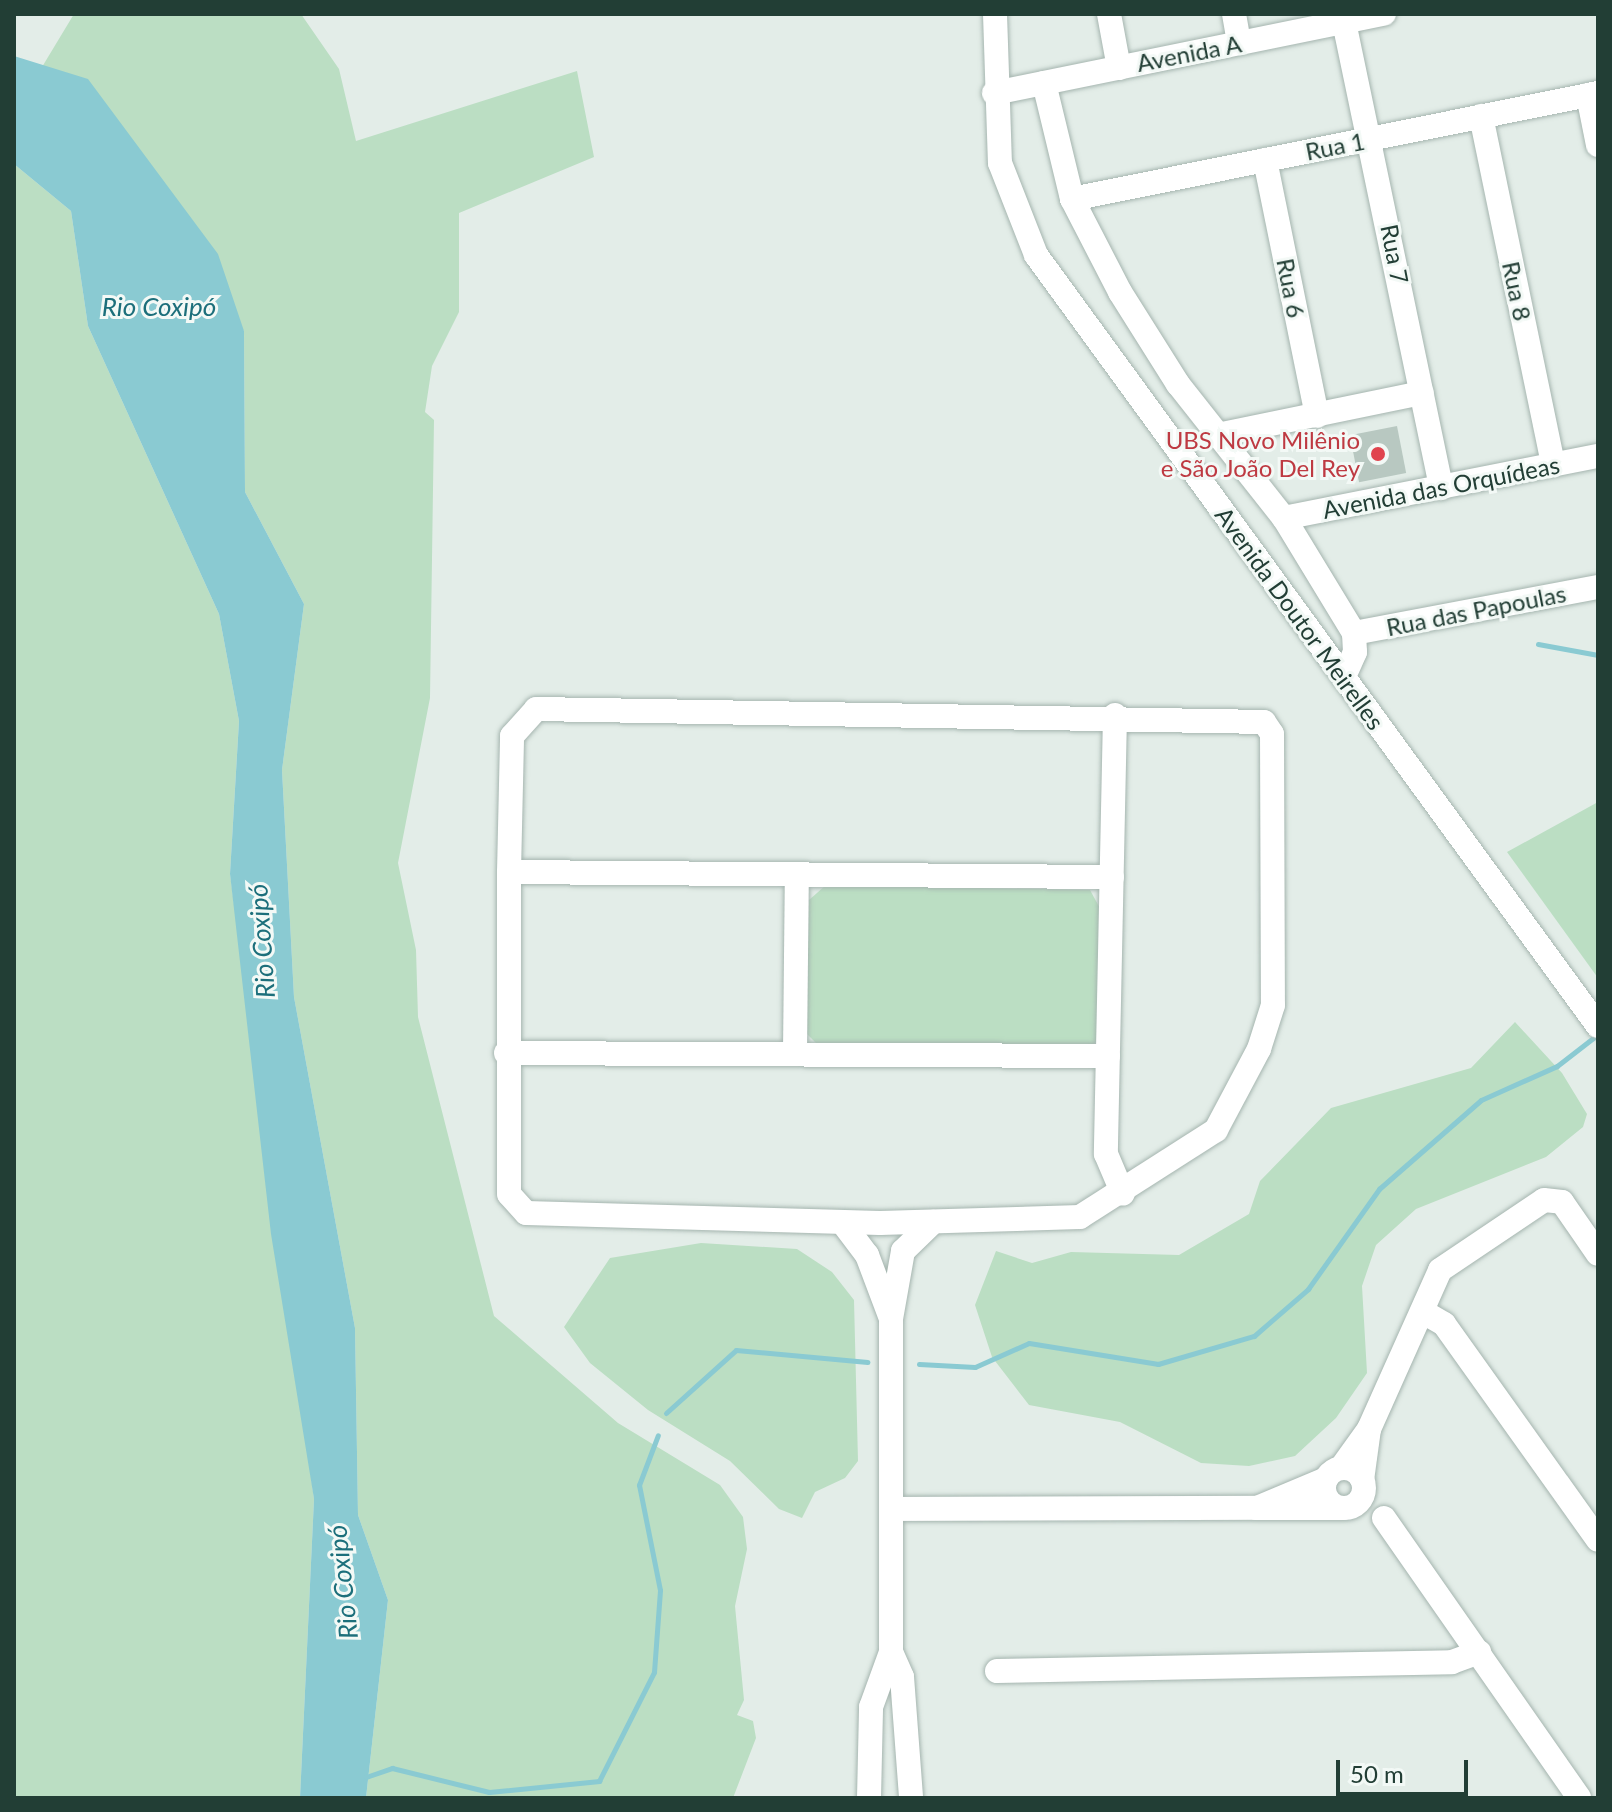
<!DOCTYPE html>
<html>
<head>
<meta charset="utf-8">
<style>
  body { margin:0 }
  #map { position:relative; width:1612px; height:1812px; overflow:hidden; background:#e3ede8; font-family:Lato,sans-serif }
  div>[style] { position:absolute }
  .green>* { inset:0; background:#bbdec3 }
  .water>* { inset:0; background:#8acad2 }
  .stream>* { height:5px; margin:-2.5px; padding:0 2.5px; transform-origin:2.5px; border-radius:2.5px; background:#8acad2 }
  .building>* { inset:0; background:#b8c8c1; transform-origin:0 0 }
  .roads { filter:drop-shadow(0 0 2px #a5b5af) drop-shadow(0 0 2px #a5b5af) }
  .minor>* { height:24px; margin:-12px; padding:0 12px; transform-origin:12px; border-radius:12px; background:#fff }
  .minor>.ring { margin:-12px; padding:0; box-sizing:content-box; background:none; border:24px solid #fff; border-radius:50% }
  .dots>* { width:22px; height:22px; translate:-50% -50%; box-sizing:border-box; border:4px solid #f3f9f6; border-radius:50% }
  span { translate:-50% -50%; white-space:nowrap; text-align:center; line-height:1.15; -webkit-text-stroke:6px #f3f9f6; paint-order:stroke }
  .street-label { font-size:24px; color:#223e35 }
  .health-label { font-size:24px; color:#be3a42 }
  .right { translate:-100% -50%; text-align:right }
  .water-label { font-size:26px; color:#1c6f7b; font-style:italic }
  .frame { position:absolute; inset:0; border:16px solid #223e35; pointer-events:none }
  .scale { position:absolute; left:1336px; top:1760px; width:132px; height:36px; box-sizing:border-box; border:4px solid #223e35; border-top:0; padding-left:10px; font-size:24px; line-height:28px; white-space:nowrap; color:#223e35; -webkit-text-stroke:6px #f3f9f6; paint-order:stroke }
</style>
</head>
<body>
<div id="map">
  <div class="green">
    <div style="clip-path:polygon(74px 14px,301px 14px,339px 69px,356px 141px,577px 71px,594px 157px,459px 213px,459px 312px,432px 366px,425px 412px,434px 420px,430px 698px,398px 863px,416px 950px,418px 1017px,494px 1316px,618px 1423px,720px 1485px,743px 1517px,747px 1549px,735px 1606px,744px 1700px,737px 1715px,753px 1721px,756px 1738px,733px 1798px,366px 1798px,388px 1600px,358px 1515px,355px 1328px,294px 997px,282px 770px,304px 604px,245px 492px,244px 331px,42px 67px)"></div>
    <div style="clip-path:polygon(14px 164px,71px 211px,88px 326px,219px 614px,239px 721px,230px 874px,314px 1499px,300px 1798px,14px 1798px)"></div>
    <div style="clip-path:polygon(1598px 802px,1598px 978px,1507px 852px)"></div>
    <div style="clip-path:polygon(826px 885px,1090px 890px,1102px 912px,1099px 1037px,1092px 1047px,818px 1045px,806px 1033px,809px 900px)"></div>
    <div style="clip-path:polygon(1515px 1022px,1562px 1073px,1587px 1114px,1583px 1127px,1546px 1157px,1416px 1209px,1376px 1245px,1362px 1286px,1367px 1373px,1336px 1418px,1295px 1456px,1249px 1466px,1201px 1463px,1120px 1422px,1029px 1405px,992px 1357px,975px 1305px,996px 1251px,1032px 1263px,1071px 1252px,1179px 1255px,1249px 1214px,1260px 1181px,1331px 1108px,1471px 1068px)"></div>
    <div style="clip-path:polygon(701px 1243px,797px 1249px,832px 1272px,854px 1300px,858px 1461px,845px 1478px,815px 1492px,802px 1518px,779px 1509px,730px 1461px,648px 1410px,590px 1363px,564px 1327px,610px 1258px)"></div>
  </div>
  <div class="water">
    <div style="clip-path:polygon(14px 56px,88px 79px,218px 254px,244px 331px,245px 492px,304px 604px,282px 770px,294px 997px,355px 1328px,358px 1515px,388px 1600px,366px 1798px,300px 1798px,314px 1499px,271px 1234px,230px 874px,239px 721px,219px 614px,88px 326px,71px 211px,14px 164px)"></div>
  </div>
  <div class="stream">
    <div style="left:1538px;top:644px;width:61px;rotate:10.4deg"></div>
    <div style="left:919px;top:1364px;width:56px;rotate:3.1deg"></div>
    <div style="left:975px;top:1367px;width:59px;rotate:-24deg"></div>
    <div style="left:1029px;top:1343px;width:131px;rotate:9.2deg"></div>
    <div style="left:1158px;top:1364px;width:100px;rotate:-16.3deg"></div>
    <div style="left:1254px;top:1336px;width:72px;rotate:-41deg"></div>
    <div style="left:1308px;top:1289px;width:123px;rotate:-54.6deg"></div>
    <div style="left:1379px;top:1189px;width:135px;rotate:-41.1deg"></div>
    <div style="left:1481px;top:1100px;width:83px;rotate:-24.1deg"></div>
    <div style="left:1557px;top:1066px;width:51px;rotate:-37.8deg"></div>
    <div style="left:666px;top:1413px;width:94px;rotate:-42deg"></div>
    <div style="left:736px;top:1350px;width:132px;rotate:5.2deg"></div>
    <div style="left:366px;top:1777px;width:28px;rotate:-19deg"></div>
    <div style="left:392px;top:1768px;width:100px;rotate:13.9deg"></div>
    <div style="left:489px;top:1792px;width:111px;rotate:-5.7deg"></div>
    <div style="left:599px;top:1781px;width:122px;rotate:-63.2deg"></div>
    <div style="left:654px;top:1672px;width:82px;rotate:-85.8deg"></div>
    <div style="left:660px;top:1590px;width:107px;rotate:-101.3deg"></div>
    <div style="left:639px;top:1485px;width:53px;rotate:-69.2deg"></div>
  </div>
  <div class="building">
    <div style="left:1397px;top:426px;width:48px;height:48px;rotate:79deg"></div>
  </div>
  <div class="roads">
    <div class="minor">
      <div style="left:995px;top:14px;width:149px;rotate:88.1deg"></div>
      <div style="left:1000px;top:163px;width:99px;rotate:68.6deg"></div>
      <div style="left:1036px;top:255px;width:954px;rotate:53.91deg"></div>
      <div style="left:1109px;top:14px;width:55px;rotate:79.5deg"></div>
      <div style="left:1234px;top:14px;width:29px;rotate:80deg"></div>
      <div style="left:1344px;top:22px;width:476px;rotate:78.2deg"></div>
      <div style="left:1044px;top:83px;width:119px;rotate:76.4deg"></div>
      <div style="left:1072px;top:199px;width:105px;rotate:62.7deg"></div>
      <div style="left:1120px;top:292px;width:109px;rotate:57.8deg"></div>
      <div style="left:1178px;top:384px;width:171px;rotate:51.7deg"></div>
      <div style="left:1284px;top:518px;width:135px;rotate:58.7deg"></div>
      <div style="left:1354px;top:633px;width:19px;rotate:87deg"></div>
      <div style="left:1355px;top:652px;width:27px;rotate:114deg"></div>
      <div style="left:994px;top:93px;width:398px;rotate:-11.5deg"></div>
      <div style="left:1588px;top:95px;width:51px;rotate:78.7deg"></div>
      <div style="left:1481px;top:116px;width:356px;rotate:78.3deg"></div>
      <div style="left:1265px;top:160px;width:261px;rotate:78.5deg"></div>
      <div style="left:1072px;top:199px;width:537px;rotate:-11.39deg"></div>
      <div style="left:1217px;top:435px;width:209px;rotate:-11.6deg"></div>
      <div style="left:1284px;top:518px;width:320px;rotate:-11.2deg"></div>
      <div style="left:1354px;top:633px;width:248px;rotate:-10.7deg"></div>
      <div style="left:536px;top:709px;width:728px;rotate:1.02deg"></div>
      <div style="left:1264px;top:722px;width:14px;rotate:56deg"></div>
      <div style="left:1272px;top:734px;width:271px;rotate:89.8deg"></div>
      <div style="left:1273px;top:1005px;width:46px;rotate:107.7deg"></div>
      <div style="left:1259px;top:1049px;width:92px;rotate:118deg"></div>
      <div style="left:1216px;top:1130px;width:161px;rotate:147.4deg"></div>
      <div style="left:1080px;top:1217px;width:200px;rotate:178.3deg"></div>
      <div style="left:880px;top:1223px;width:354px;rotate:-178.4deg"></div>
      <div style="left:526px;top:1213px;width:25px;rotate:-132deg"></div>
      <div style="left:509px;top:1194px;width:322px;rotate:-90deg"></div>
      <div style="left:509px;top:872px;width:136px;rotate:-88.7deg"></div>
      <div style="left:512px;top:736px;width:36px;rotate:-48deg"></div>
      <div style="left:1115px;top:715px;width:439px;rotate:91.2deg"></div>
      <div style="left:1106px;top:1154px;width:43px;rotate:67deg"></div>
      <div style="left:509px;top:872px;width:603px;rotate:0.48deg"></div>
      <div style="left:795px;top:1052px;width:178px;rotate:-89.4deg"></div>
      <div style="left:506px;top:1053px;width:602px;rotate:0.29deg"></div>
      <div style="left:842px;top:1222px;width:41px;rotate:52.9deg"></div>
      <div style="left:867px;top:1255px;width:68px;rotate:69.4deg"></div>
      <div style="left:891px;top:1319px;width:69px;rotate:-80deg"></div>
      <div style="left:903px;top:1251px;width:42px;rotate:-44deg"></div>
      <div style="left:1425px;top:1313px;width:22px;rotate:30deg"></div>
      <div style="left:1444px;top:1324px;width:265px;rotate:54.5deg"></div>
      <div style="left:1369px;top:1429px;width:174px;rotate:-65.9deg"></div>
      <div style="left:1440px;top:1270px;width:125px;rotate:-33.9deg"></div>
      <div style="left:1544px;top:1200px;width:18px;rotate:6deg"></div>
      <div style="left:1562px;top:1202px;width:63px;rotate:55.3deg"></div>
      <div style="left:1341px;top:1468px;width:48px;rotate:-54.3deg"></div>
      <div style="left:1369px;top:1429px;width:51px;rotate:97.8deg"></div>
      <div class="ring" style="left:1324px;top:1468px;width:16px;height:16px"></div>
      <div style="left:1326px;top:1479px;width:75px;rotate:157.2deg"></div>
      <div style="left:1257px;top:1508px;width:86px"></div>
      <div style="left:891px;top:1509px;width:366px;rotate:-0.2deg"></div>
      <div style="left:1384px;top:1518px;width:341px;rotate:55.1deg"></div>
      <div style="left:891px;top:1652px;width:27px;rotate:66deg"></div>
      <div style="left:902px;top:1677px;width:121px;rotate:85.7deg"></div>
      <div style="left:997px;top:1671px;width:455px;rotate:-1.1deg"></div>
      <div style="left:1452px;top:1662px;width:29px;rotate:-20deg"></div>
      <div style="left:869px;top:1798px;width:91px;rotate:-88.7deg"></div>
      <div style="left:871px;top:1707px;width:59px;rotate:-70deg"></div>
      <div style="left:891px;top:1652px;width:333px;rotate:-90deg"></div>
    </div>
  </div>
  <div class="dots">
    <div style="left:1378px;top:454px;background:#e0444e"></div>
  </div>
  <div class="street-label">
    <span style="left:1189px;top:53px;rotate:-11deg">Avenida A</span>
    <span style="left:1335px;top:146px;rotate:-11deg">Rua 1</span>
    <span style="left:1395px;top:254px;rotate:79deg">Rua 7</span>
    <span style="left:1291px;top:288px;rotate:79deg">Rua 6</span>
    <span style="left:1517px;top:291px;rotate:78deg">Rua 8</span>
    <span style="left:1441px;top:487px;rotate:-11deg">Avenida das Orquídeas</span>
    <span style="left:1476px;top:610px;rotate:-11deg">Rua das Papoulas</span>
    <span style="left:1300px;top:618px;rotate:54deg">Avenida Doutor Meirelles</span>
  </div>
  <div class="health-label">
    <span class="right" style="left:1360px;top:454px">UBS Novo Milênio<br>e São João Del Rey</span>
  </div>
  <div class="water-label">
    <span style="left:159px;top:307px">Rio Coxipó</span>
    <span style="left:262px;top:941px;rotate:-94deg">Rio Coxipó</span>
    <span style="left:343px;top:1582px;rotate:-96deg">Rio Coxipó</span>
  </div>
  <div class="frame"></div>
  <div class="scale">50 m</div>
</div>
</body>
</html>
